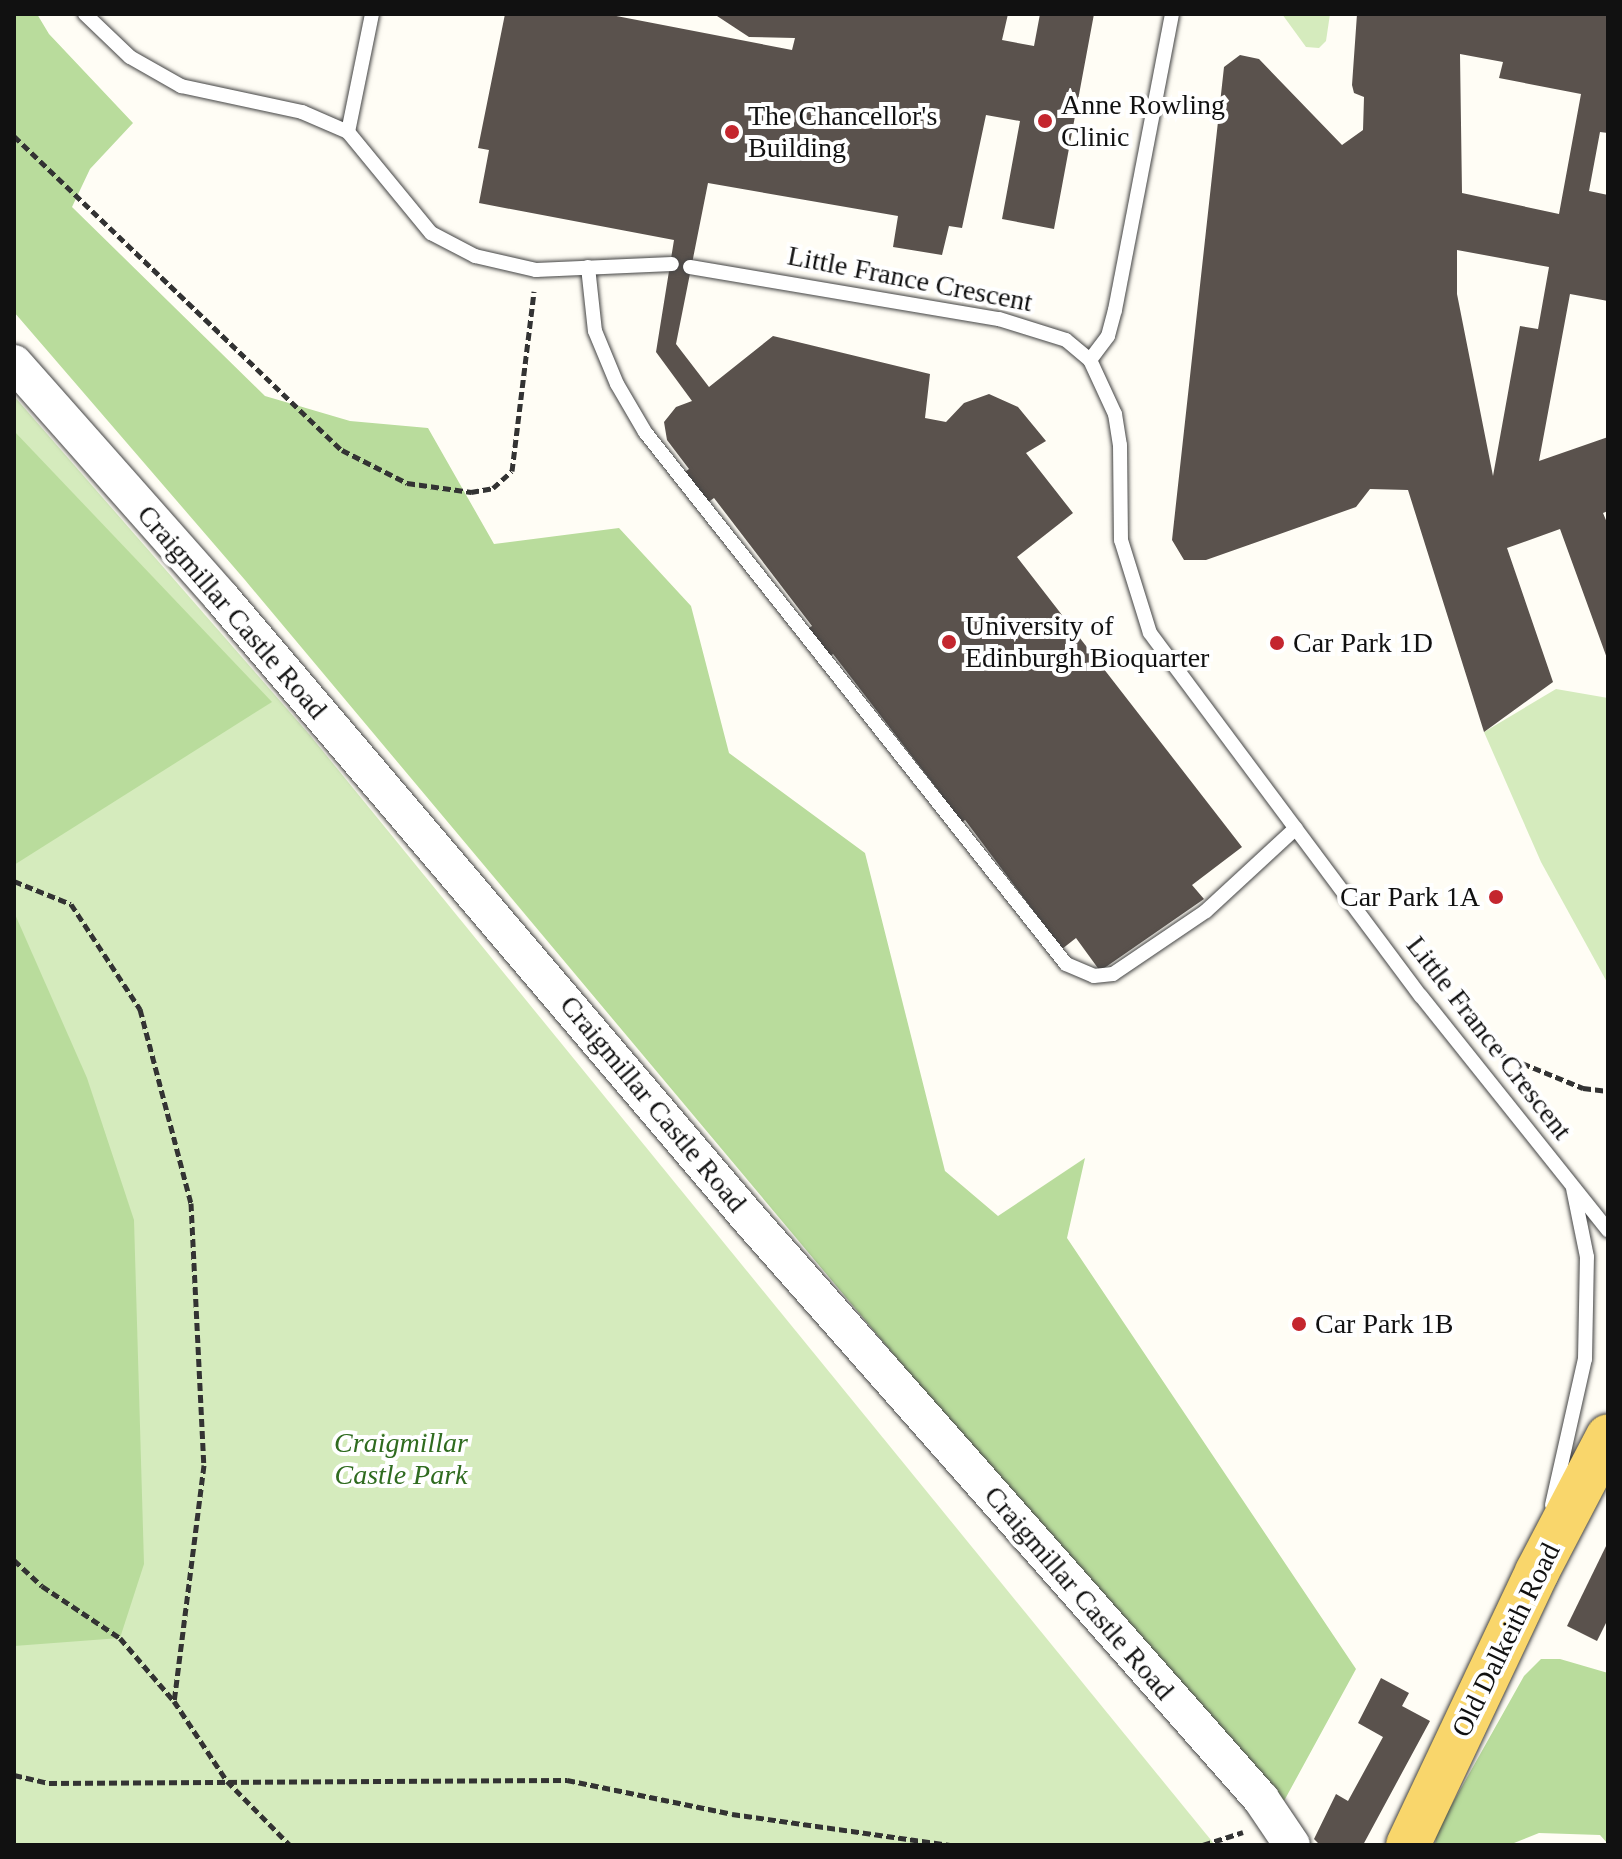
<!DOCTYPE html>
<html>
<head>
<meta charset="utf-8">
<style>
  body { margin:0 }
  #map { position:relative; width:1622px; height:1859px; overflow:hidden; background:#fffdf5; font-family:Georgia,serif }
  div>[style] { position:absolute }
  .green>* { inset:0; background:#d5ebbd }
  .forest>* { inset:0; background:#b9dc9c }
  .building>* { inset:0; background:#5a524d }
  .path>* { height:5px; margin-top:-2.5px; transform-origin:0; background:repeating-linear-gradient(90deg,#333 0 8px,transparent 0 12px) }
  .roads { filter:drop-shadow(0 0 2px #444) drop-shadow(0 0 2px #444) }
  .service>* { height:14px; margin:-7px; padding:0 7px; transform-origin:7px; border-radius:7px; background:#fff }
  .tertiary>* { height:36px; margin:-18px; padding:0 18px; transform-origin:18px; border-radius:18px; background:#fff }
  .primary>* { height:44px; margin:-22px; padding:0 22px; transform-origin:22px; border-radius:22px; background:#f9d66b }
  .dots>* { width:22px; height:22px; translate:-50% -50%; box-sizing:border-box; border:4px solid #fff; border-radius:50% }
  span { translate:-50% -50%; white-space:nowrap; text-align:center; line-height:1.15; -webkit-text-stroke:8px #fff; paint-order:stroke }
  .poi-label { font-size:28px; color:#111 }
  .left { translate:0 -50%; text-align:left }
  .right { translate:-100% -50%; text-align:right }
  .street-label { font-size:28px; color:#111 }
  .park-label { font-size:28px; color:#2f6b1f; font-style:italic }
  .frame { position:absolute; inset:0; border:16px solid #111; pointer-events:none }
</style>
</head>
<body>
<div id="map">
  <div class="green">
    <div style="clip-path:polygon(1282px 14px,1330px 14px,1326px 41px,1319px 48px,1306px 47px)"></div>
    <div style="clip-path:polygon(14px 396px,309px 734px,1215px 1845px,14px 1845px)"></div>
    <div style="clip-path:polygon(1556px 689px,1608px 698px,1608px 984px,1541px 862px,1484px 732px)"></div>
  </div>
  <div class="forest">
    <div style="clip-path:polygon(14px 14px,37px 14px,49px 34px,133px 123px,90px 169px,72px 207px,265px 396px,350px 421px,428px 428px,494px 544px,619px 528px,691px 606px,729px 753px,865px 853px,945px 1171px,998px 1216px,1085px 1158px,1067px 1238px,1356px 1669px,1284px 1801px,1091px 1590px,245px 580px,14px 312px)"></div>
    <div style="clip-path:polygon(14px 431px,272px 702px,14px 865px)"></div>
    <div style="clip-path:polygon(14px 912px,87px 1078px,134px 1220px,144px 1564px,120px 1638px,14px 1646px)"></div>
    <div style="clip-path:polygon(1541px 1659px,1560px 1659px,1608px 1673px,1608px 1844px,1600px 1835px,1539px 1833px,1509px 1845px,1435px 1845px,1437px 1831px,1524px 1676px)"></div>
  </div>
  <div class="building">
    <div style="clip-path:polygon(505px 14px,606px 14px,792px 50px,795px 38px,749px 37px,714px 14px,1008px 14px,1002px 40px,1034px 46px,1040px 14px,1094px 14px,1054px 229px,1002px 219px,1020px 121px,986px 115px,962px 228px,949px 226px,942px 255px,893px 247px,898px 216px,708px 183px,676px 344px,709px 387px,773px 336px,930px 374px,925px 418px,946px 422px,964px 403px,989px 394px,1018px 407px,1046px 441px,1026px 453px,1073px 513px,1017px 557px,1242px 847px,1192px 885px,1204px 899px,1100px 971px,1076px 938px,1062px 949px,965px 820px,958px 825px,936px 799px,941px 794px,833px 654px,828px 658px,806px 630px,812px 626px,714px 498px,707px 503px,682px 474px,689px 469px,667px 440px,664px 422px,676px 407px,692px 401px,656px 352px,674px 240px,479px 203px,489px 150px,478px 148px)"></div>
    <div style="clip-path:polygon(evenodd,1357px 14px,1608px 14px,1608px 133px,1600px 132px,1589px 191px,1608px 195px,1608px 301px,1570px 294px,1539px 461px,1608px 437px,1608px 511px,1603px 513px,1608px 525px,1608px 661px,1560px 529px,1507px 548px,1553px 682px,1484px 732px,1408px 490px,1370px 489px,1356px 507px,1206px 560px,1184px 560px,1172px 540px,1224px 67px,1240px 55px,1259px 59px,1342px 145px,1363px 130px,1364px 97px,1354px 93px,1352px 85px,1357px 14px,1460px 54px,1503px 62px,1499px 78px,1581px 94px,1559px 214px,1462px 193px,1460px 54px,1357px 14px,1457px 250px,1549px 267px,1538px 329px,1520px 326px,1493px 476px,1457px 294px,1457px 250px)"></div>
    <div style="clip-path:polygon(1608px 1542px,1608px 1619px,1597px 1641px,1567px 1626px)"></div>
    <div style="clip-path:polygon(1381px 1678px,1409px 1693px,1402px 1706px,1430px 1721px,1363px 1845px,1320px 1845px,1314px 1839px,1336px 1794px,1348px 1801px,1383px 1737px,1358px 1723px)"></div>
  </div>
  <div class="path">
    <div style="left:14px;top:136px;width:454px;rotate:43.8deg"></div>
    <div style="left:342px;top:450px;width:73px;rotate:26.9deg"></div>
    <div style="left:407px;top:483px;width:65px;rotate:8deg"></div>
    <div style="left:471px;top:492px;width:22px;rotate:-10deg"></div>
    <div style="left:493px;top:488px;width:25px;rotate:-42deg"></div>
    <div style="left:512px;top:471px;width:181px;rotate:-83deg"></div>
    <div style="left:14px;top:881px;width:61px;rotate:22deg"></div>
    <div style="left:71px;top:904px;width:126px;rotate:56.7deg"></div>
    <div style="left:140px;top:1009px;width:201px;rotate:75.3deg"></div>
    <div style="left:191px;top:1203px;width:262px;rotate:87.2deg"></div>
    <div style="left:204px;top:1465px;width:238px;rotate:97.2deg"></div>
    <div style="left:1500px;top:1054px;width:90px;rotate:22.3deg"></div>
    <div style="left:1583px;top:1088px;width:25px;rotate:7deg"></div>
    <div style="left:14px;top:1560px;width:38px;rotate:43deg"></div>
    <div style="left:42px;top:1586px;width:94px;rotate:33.7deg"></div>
    <div style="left:120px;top:1638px;width:83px;rotate:49.4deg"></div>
    <div style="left:174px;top:1701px;width:96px;rotate:56.5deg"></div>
    <div style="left:227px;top:1781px;width:90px;rotate:45.5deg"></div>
    <div style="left:14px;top:1775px;width:36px;rotate:13deg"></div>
    <div style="left:49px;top:1783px;width:518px;rotate:-0.33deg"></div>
    <div style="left:567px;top:1780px;width:168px;rotate:11.6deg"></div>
    <div style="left:732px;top:1814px;width:220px;rotate:8.1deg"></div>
    <div style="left:1086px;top:1845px;width:117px"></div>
    <div style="left:1203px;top:1845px;width:42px;rotate:-18deg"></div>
  </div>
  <div class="roads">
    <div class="service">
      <div style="left:85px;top:14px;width:62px;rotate:43.7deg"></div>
      <div style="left:130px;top:57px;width:59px;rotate:29.6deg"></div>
      <div style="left:181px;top:86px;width:124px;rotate:12.1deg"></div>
      <div style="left:302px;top:112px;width:50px;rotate:23.5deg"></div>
      <div style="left:348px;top:132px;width:131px;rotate:50.6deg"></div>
      <div style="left:431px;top:233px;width:50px;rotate:27.6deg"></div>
      <div style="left:475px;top:256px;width:63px;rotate:12.9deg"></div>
      <div style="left:536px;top:270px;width:136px;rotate:-2.5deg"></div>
      <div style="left:348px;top:132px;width:120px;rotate:-78.5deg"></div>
      <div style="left:588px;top:267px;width:64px;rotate:83.8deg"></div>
      <div style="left:595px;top:331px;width:57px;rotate:67.5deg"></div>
      <div style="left:617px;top:384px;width:56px;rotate:59.7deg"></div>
      <div style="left:645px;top:432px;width:678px;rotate:51.64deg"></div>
      <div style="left:1066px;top:964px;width:30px;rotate:23deg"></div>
      <div style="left:1094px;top:976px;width:19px;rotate:-6deg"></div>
      <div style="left:1113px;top:974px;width:112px;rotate:-34.1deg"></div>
      <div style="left:1206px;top:911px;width:122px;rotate:-42.7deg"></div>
      <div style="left:690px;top:267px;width:313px;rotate:9.6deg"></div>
      <div style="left:999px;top:319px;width:70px;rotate:17.4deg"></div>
      <div style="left:1066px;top:340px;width:31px;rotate:40deg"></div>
      <div style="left:1090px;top:360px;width:60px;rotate:65.2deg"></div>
      <div style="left:1115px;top:414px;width:31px;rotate:81deg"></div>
      <div style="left:1120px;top:445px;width:95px;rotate:89.4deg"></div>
      <div style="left:1121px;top:540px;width:97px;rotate:72.7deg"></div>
      <div style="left:1150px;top:633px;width:453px;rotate:53.3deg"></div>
      <div style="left:1421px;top:996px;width:300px;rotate:51.4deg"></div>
      <div style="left:1090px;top:360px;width:30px;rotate:-53deg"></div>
      <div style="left:1108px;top:336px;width:27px;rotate:-75deg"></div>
      <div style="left:1115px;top:310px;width:301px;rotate:-79.1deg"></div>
      <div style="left:1552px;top:1505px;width:150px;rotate:-77.3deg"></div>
      <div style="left:1585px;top:1359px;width:102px;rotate:-88.9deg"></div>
      <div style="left:1587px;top:1257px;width:70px;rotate:-101.5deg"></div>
    </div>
    <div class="tertiary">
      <div style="left:14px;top:363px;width:312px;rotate:48.5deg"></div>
      <div style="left:221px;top:597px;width:811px;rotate:49.65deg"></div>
      <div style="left:746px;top:1215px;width:779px;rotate:48.59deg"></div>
      <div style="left:1261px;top:1799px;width:55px;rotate:56deg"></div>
    </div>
    <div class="primary">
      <div style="left:1408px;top:1845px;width:302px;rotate:-64.7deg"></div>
      <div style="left:1537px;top:1572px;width:153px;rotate:-62.4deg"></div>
    </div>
  </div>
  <div class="dots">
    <div style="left:1045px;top:121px;background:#c4262e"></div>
    <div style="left:732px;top:132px;background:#c4262e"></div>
    <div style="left:949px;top:642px;background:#c4262e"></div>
    <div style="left:1277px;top:643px;background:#c4262e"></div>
    <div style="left:1496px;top:897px;background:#c4262e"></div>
    <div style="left:1299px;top:1324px;background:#c4262e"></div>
  </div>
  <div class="poi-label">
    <span class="left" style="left:1061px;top:121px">Anne Rowling<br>Clinic</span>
    <span class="left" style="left:748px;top:132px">The Chancellor's<br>Building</span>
    <span class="left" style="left:965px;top:642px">University of<br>Edinburgh Bioquarter</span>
    <span class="left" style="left:1293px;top:643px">Car Park 1D</span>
    <span class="right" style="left:1480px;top:897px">Car Park 1A</span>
    <span class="left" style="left:1315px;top:1324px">Car Park 1B</span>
  </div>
  <div class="street-label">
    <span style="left:910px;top:279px;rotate:11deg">Little France Crescent</span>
    <span style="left:232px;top:612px;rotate:49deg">Craigmillar Castle Road</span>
    <span style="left:1489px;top:1038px;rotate:52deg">Little France Crescent</span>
    <span style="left:653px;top:1104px;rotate:50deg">Craigmillar Castle Road</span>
    <span style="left:1079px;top:1593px;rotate:49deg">Craigmillar Castle Road</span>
    <span style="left:1506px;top:1640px;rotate:-64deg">Old Dalkeith Road</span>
  </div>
  <div class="park-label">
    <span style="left:401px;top:1459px">Craigmillar<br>Castle Park</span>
  </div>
  <div class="frame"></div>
</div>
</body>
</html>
